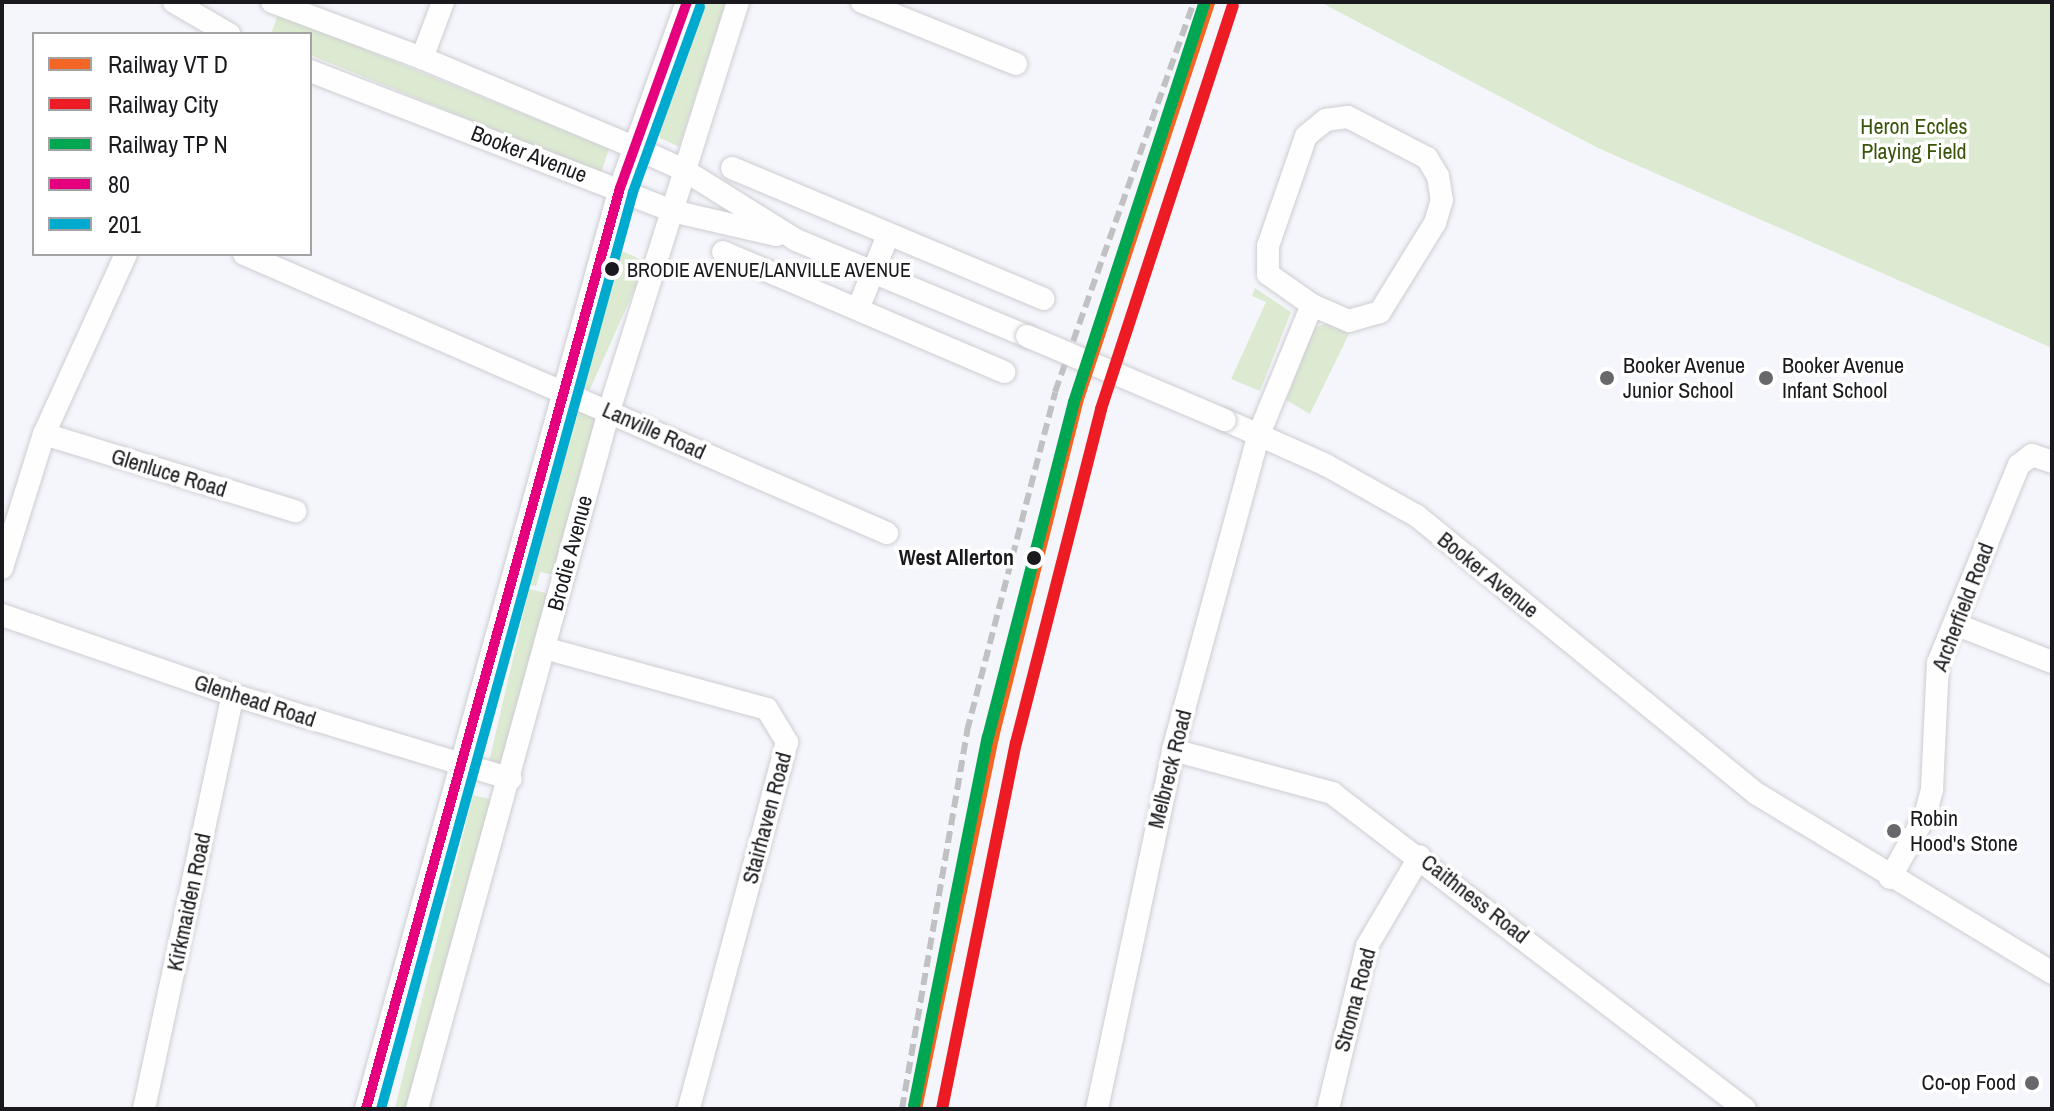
<!DOCTYPE html>
<html>
<head>
<meta charset="utf-8">
<style>
  body { margin:0 }
  #map { position:relative; width:2054px; height:1111px; overflow:hidden; background:#f5f6fc; font-family:"Archivo Narrow",sans-serif }
  div>[style] { position:absolute }
  .green>* { inset:0; background:#ddead2; transform-origin:0 0 }
  .roads { filter:drop-shadow(0 0 2px #cdcdd2) drop-shadow(0 0 2px #cdcdd2) }
  .minor>* { height:22px; margin:-11px; padding:0 11px; transform-origin:11px; border-radius:11px; background:#fefeff }
  .rail>* { height:6px; margin-top:-3px; transform-origin:0; background:repeating-linear-gradient(90deg,#c1c1c3 0 12px,transparent 0 18px) }
  .bridges { filter:drop-shadow(0 0 2px #cdcdd2) drop-shadow(0 0 2px #cdcdd2) }
  .minor-bridge>* { height:22px; margin:-11px; padding:0 11px; transform-origin:11px; border-radius:11px; background:#fefeff }
  .bus-1>* { height:10px; margin:-5px; padding:0 5px; transform-origin:5px; border-radius:5px; background:#e5007d }
  .bus-2>* { height:10px; margin:-5px; padding:0 5px; transform-origin:5px; border-radius:5px; background:#00a9ce }
  .rail-1>* { height:12px; margin:-6px; padding:0 6px; transform-origin:6px; border-radius:6px; background:#f26522 }
  .rail-2>* { height:12px; margin:-6px; padding:0 6px; transform-origin:6px; border-radius:6px; background:#ed1c24 }
  .rail-3>* { height:12px; margin:-6px; padding:0 6px; transform-origin:6px; border-radius:6px; background:#00a651 }
  .dots>* { width:22px; height:22px; translate:-50% -50%; box-sizing:border-box; border:4px solid #fff; border-radius:50% }
  span { translate:-50% -50%; white-space:nowrap; text-align:center; line-height:1.15; -webkit-text-stroke:7px #fff; paint-order:stroke }
  .bus-label { font-size:20px; color:#1a1a1e }
  .left { translate:0 -50%; text-align:left }
  .park-label { font-size:22px; color:#3a550a }
  .street-label { font-size:22px; color:#1a1a1e }
  .poi-label { font-size:22px; color:#1a1a1e }
  .right { translate:-100% -50%; text-align:right }
  .stop-label { font-size:22px; color:#1a1a1e; font-weight:700 }
  .frame { position:absolute; inset:0; border:4px solid #1a1a1e; pointer-events:none }
  .legend { position:absolute; left:32px; top:32px; width:280px; height:224px; box-sizing:border-box; background:#fff; border:2px solid #a3a3a5; margin:0; padding:10px 14px; list-style:none; font-size:24px; color:#1a1a1e }
  .legend li { display:flex; align-items:center; gap:16px; height:40px }
  .legend b { width:40px; border:2px solid #a3a3a5 }
</style>
</head>
<body>
<div id="map">
  <div class="green">
    <div style="clip-path:polygon(698px 2px,726px 2px,679px 147px,660px 138px,660px 125px)"></div>
    <div style="clip-path:polygon(1320px 2px,2052px 2px,2052px 348px,1598px 148px)"></div>
    <div style="clip-path:polygon(278px 14px,609px 149px,601px 173px,310px 55px,310px 34px,271px 34px)"></div>
    <div style="left:622px;top:251px;width:27px;height:140px;rotate:24deg"></div>
    <div style="clip-path:polygon(1255px 288px,1291px 312px,1260px 391px,1231px 379px,1266px 302px,1252px 296px)"></div>
    <div style="clip-path:polygon(1327px 323px,1349px 334px,1310px 414px,1286px 400px,1314px 328px)"></div>
    <div style="clip-path:polygon(579px 409px,599px 417px,553px 575px,540px 572px,536px 586px,530px 585px)"></div>
    <div style="left:529px;top:589px;width:26px;height:176px;rotate:13deg"></div>
    <div style="left:473px;top:795px;width:25px;height:326px;rotate:14deg"></div>
  </div>
  <div class="roads">
    <div class="minor">
      <div style="left:174px;top:2px;width:64px;rotate:30.2deg"></div>
      <div style="left:272px;top:2px;width:160px;rotate:20.5deg"></div>
      <div style="left:422px;top:58px;width:234px;rotate:22.8deg"></div>
      <div style="left:638px;top:149px;width:51px;rotate:24.5deg"></div>
      <div style="left:684px;top:170px;width:132px;rotate:32deg"></div>
      <div style="left:796px;top:240px;width:250px;rotate:22.6deg"></div>
      <div style="left:862px;top:2px;width:166px;rotate:21.9deg"></div>
      <div style="left:422px;top:58px;width:60px;rotate:-69.4deg"></div>
      <div style="left:310px;top:71px;width:388px;rotate:21.1deg"></div>
      <div style="left:672px;top:211px;width:107px;rotate:13deg"></div>
      <div style="left:732px;top:168px;width:338px;rotate:22.8deg"></div>
      <div style="left:723px;top:252px;width:306px;rotate:23.1deg"></div>
      <div style="left:244px;top:254px;width:701px;rotate:23.46deg"></div>
      <div style="left:858px;top:309px;width:80px;rotate:-67.9deg"></div>
      <div style="left:1225px;top:420px;width:111px;rotate:24deg"></div>
      <div style="left:1326px;top:465px;width:104px;rotate:29.3deg"></div>
      <div style="left:1417px;top:516px;width:439px;rotate:39.3deg"></div>
      <div style="left:1757px;top:794px;width:345px;rotate:31.2deg"></div>
      <div style="left:44px;top:434px;width:263px;rotate:17.1deg"></div>
      <div style="left:2px;top:568px;width:140px;rotate:-72.6deg"></div>
      <div style="left:44px;top:434px;width:198px;rotate:-65.5deg"></div>
      <div style="left:2px;top:615px;width:244px;rotate:19.1deg"></div>
      <div style="left:233px;top:695px;width:290px;rotate:16.8deg"></div>
      <div style="left:1955px;top:624px;width:104px;rotate:21.4deg"></div>
      <div style="left:544px;top:648px;width:231px;rotate:15.3deg"></div>
      <div style="left:767px;top:709px;width:39px;rotate:59deg"></div>
      <div style="left:787px;top:742px;width:380px;rotate:105deg"></div>
      <div style="left:1173px;top:750px;width:165px;rotate:15.1deg"></div>
      <div style="left:1332px;top:793px;width:520px;rotate:37.42deg"></div>
      <div style="left:1890px;top:878px;width:71px;rotate:-60.6deg"></div>
      <div style="left:1925px;top:816px;width:28px;rotate:-75deg"></div>
      <div style="left:1932px;top:789px;width:126px;rotate:-87.3deg"></div>
      <div style="left:1938px;top:663px;width:214px;rotate:-67.8deg"></div>
      <div style="left:2019px;top:465px;width:16px;rotate:-38deg"></div>
      <div style="left:2032px;top:455px;width:21px;rotate:19deg"></div>
      <div style="left:144px;top:1109px;width:423px;rotate:-77.9deg"></div>
      <div style="left:366px;top:1109px;width:955px;rotate:-74.58deg"></div>
      <div style="left:620px;top:188px;width:198px;rotate:-70.2deg"></div>
      <div style="left:417px;top:1109px;width:724px;rotate:-74.62deg"></div>
      <div style="left:609px;top:411px;width:429px;rotate:-72.5deg"></div>
      <div style="left:1097px;top:1109px;width:367px;rotate:-78deg"></div>
      <div style="left:1173px;top:750px;width:327px;rotate:-74.8deg"></div>
      <div style="left:1259px;top:434px;width:139px;rotate:-67.7deg"></div>
      <div style="left:1312px;top:305px;width:54px;rotate:-144.8deg"></div>
      <div style="left:1268px;top:274px;width:28px;rotate:-90deg"></div>
      <div style="left:1268px;top:246px;width:116px;rotate:-70.9deg"></div>
      <div style="left:1306px;top:136px;width:26px;rotate:-39deg"></div>
      <div style="left:1326px;top:120px;width:22px;rotate:-8deg"></div>
      <div style="left:1348px;top:117px;width:89px;rotate:27.4deg"></div>
      <div style="left:1427px;top:158px;width:21px;rotate:59deg"></div>
      <div style="left:1438px;top:176px;width:24px;rotate:81deg"></div>
      <div style="left:1442px;top:200px;width:24px;rotate:107deg"></div>
      <div style="left:1435px;top:223px;width:105px;rotate:121.7deg"></div>
      <div style="left:1380px;top:312px;width:32px;rotate:164deg"></div>
      <div style="left:1349px;top:321px;width:40px;rotate:-156.6deg"></div>
      <div style="left:1328px;top:1109px;width:168px;rotate:-76.5deg"></div>
      <div style="left:1367px;top:946px;width:104px;rotate:-59.5deg"></div>
    </div>
  </div>
  <div class="rail">
    <div style="left:902px;top:1109px;width:384px;rotate:-80.2deg"></div>
    <div style="left:967px;top:731px;width:350px;rotate:-75.4deg"></div>
    <div style="left:1055px;top:392px;width:414px;rotate:-70.4deg"></div>
  </div>
  <div class="bridges">
    <div class="minor-bridge">
      <div style="left:1027px;top:336px;width:215px;rotate:23deg"></div>
    </div>
  </div>
  <div class="bus-1">
    <div style="left:366px;top:1109px;width:955px;rotate:-74.58deg"></div>
    <div style="left:620px;top:188px;width:198px;rotate:-70.2deg"></div>
  </div>
  <div class="bus-2">
    <div style="left:381px;top:1109px;width:951px;rotate:-74.63deg"></div>
    <div style="left:633px;top:192px;width:197px;rotate:-70.1deg"></div>
  </div>
  <div class="rail-1">
    <div style="left:916px;top:1109px;width:380px;rotate:-78.3deg"></div>
    <div style="left:993px;top:737px;width:345px;rotate:-75.9deg"></div>
    <div style="left:1077px;top:402px;width:421px;rotate:-71.7deg"></div>
  </div>
  <div class="rail-2">
    <div style="left:942px;top:1109px;width:373px;rotate:-78.6deg"></div>
    <div style="left:1016px;top:743px;width:345px;rotate:-75.7deg"></div>
    <div style="left:1101px;top:409px;width:424px;rotate:-71.9deg"></div>
  </div>
  <div class="rail-3">
    <div style="left:914px;top:1106px;width:376px;rotate:-78.7deg"></div>
    <div style="left:988px;top:737px;width:346px;rotate:-75.6deg"></div>
    <div style="left:1074px;top:402px;width:421px;rotate:-71.9deg"></div>
  </div>
  <div class="dots">
    <div style="left:612px;top:269px;background:#1a1a1e"></div>
    <div style="left:1607px;top:378px;background:#67676c"></div>
    <div style="left:1766px;top:378px;background:#67676c"></div>
    <div style="left:1034px;top:558px;background:#1a1a1e"></div>
    <div style="left:1894px;top:831px;background:#67676c"></div>
    <div style="left:2032px;top:1083px;background:#67676c"></div>
  </div>
  <div class="bus-label">
    <span class="left" style="left:627px;top:269px">BRODIE AVENUE/LANVILLE AVENUE</span>
  </div>
  <div class="park-label">
    <span style="left:1914px;top:139px">Heron Eccles<br>Playing Field</span>
  </div>
  <div class="street-label">
    <span style="left:529px;top:154px;rotate:21deg">Booker Avenue</span>
    <span style="left:654px;top:431px;rotate:24deg">Lanville Road</span>
    <span style="left:169px;top:473px;rotate:17deg">Glenluce Road</span>
    <span style="left:570px;top:553px;rotate:-75deg">Brodie Avenue</span>
    <span style="left:1488px;top:575px;rotate:39deg">Booker Avenue</span>
    <span style="left:1963px;top:607px;rotate:-69deg">Archerfield Road</span>
    <span style="left:255px;top:701px;rotate:18deg">Glenhead Road</span>
    <span style="left:1170px;top:769px;rotate:-76deg">Melbreck Road</span>
    <span style="left:767px;top:818px;rotate:-75deg">Stairhaven Road</span>
    <span style="left:1475px;top:899px;rotate:38deg">Caithness Road</span>
    <span style="left:189px;top:902px;rotate:-78deg">Kirkmaiden Road</span>
    <span style="left:1355px;top:1000px;rotate:-75deg">Stroma Road</span>
  </div>
  <div class="poi-label">
    <span class="left" style="left:1623px;top:378px">Booker Avenue<br>Junior School</span>
    <span class="left" style="left:1782px;top:378px">Booker Avenue<br>Infant School</span>
    <span class="left" style="left:1910px;top:831px">Robin<br>Hood's Stone</span>
    <span class="right" style="left:2016px;top:1083px">Co-op Food</span>
  </div>
  <div class="stop-label">
    <span class="right" style="left:1014px;top:558px">West Allerton</span>
  </div>
  <div class="frame"></div>
  <ul class="legend">
  <li><b style="height:10px;background:#f26522"></b>Railway VT D</li>
  <li><b style="height:10px;background:#ed1c24"></b>Railway City</li>
  <li><b style="height:10px;background:#00a651"></b>Railway TP N</li>
  <li><b style="height:10px;background:#e5007d"></b>80</li>
  <li><b style="height:10px;background:#00a9ce"></b>201</li>
  </ul>
</div>
</body>
</html>
